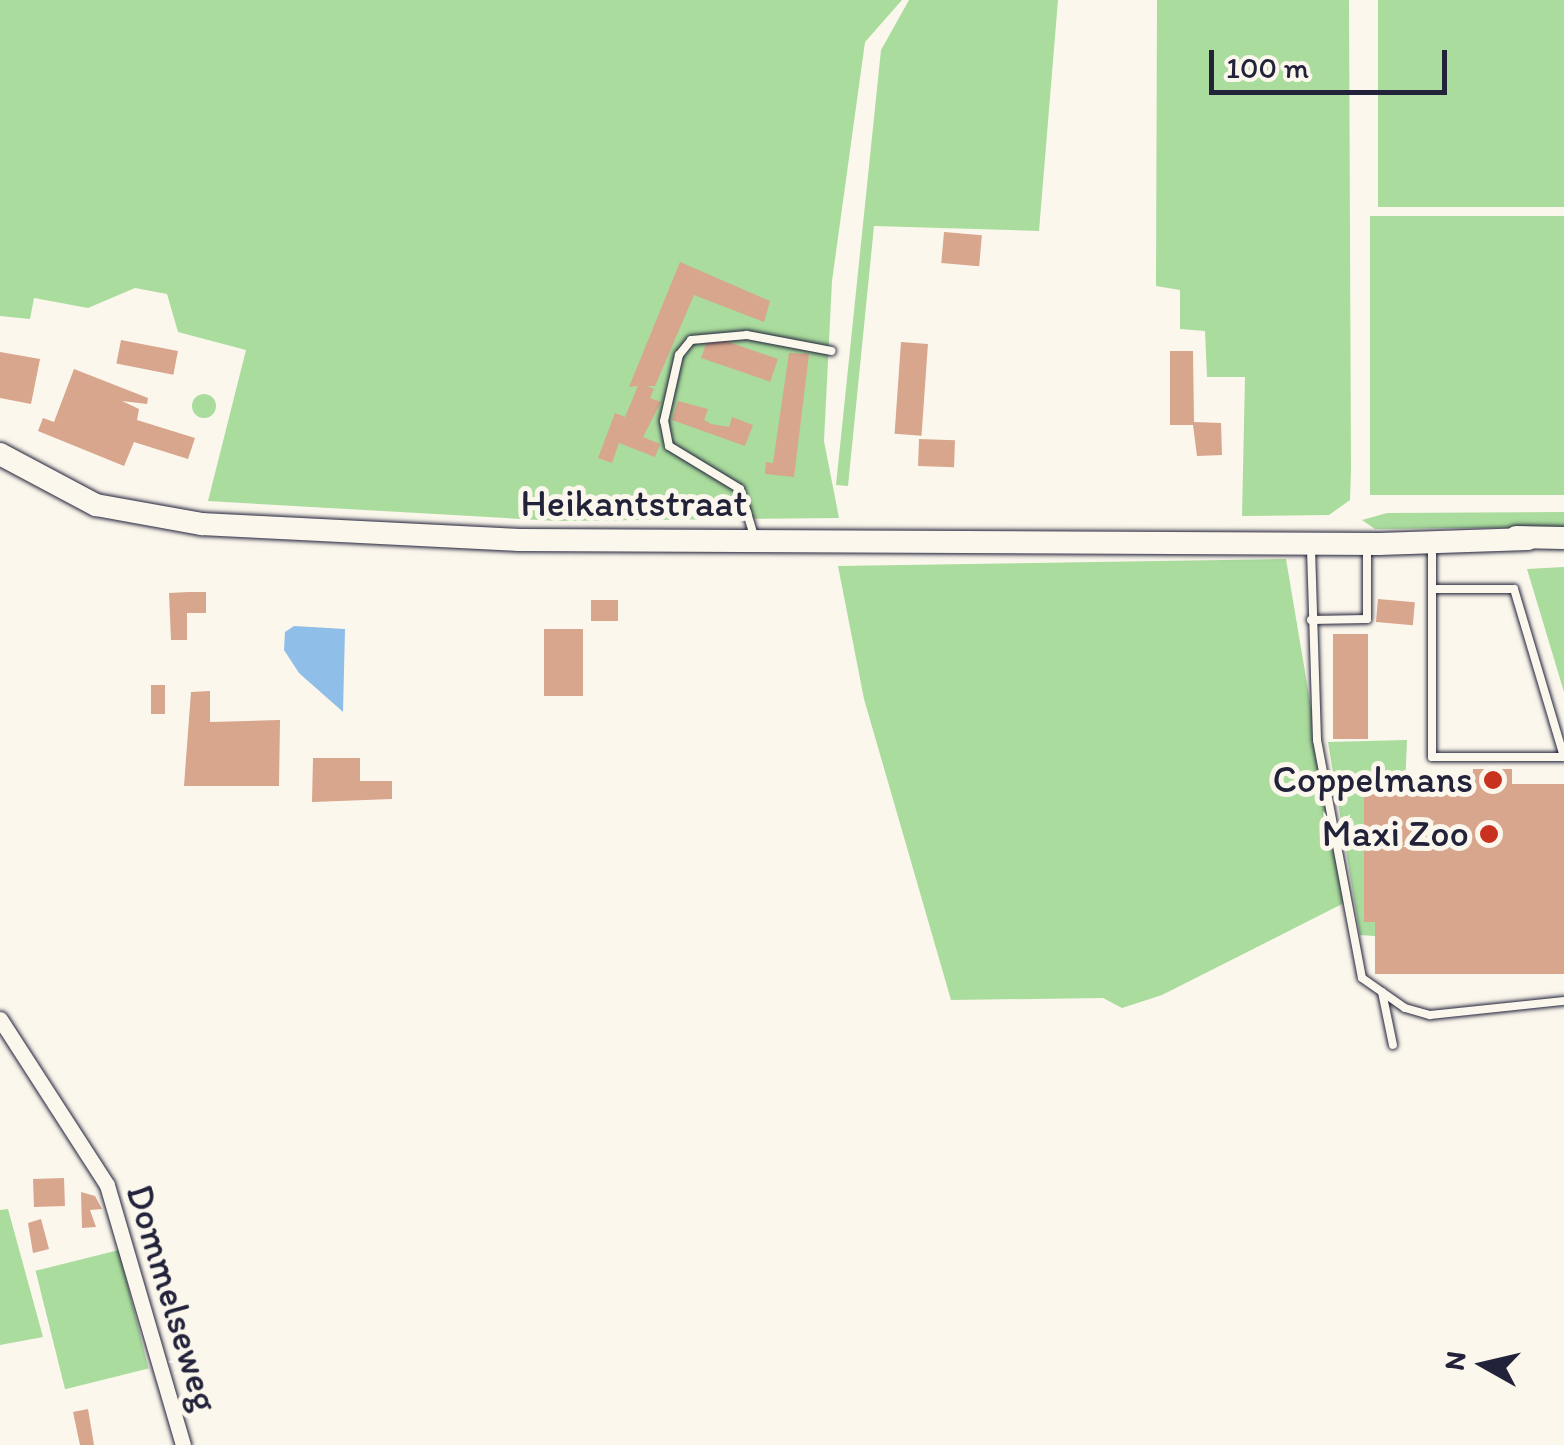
<!DOCTYPE html>
<html>
<head>
<meta charset="utf-8">
<style>
  body { margin:0 }
  #map { position:relative; width:1564px; height:1445px; overflow:hidden; background:#fbf7ec; font-family:Itim,sans-serif }
  div>[style] { position:absolute }
  .green>* { inset:0; background:#aadc9d; transform-origin:0 0 }
  .round { border-radius:50% }
  .water>* { inset:0; background:#8fbee9 }
  .building>* { inset:0; background:#d8a58d; transform-origin:0 0 }
  .roads { filter:drop-shadow(0 0 2px #22223b) drop-shadow(0 0 2px #22223b) }
  .lane>* { height:8px; margin:-4px; padding:0 4px; transform-origin:4px; border-radius:4px; background:#fbf7ec }
  .street>* { height:15px; margin:-7.5px; padding:0 7.5px; transform-origin:7.5px; border-radius:7.5px; background:#fbf7ec }
  .secondary>* { height:22px; margin:-11px; padding:0 11px; transform-origin:11px; border-radius:11px; background:#fbf7ec }
  .dots>* { width:28px; height:28px; translate:-50% -50%; box-sizing:border-box; border:5px solid #fbf7ec; border-radius:50% }
  span { translate:-50% -50%; white-space:nowrap; text-align:center; line-height:1.15; -webkit-text-stroke:10px #fbf7ec; paint-order:stroke }
  .street-label { font-size:38px; color:#22223b }
  .poi-label { font-size:38px; color:#22223b }
  .right { translate:-100% -50%; text-align:right }
  .north { position:absolute; left:1434px; top:1315px; width:100px; height:100px; -webkit-text-stroke:8px #fbf7ec; paint-order:stroke; rotate:278deg; font-size:28px; font-weight:700; line-height:40px; text-align:center; color:#22223b }
  .north::after { content:''; display:block; margin:auto; width:35px; height:45px; background:#22223b; clip-path:polygon(50% 0,100% 100%,50% 72%,0 100%) }
  .scale { position:absolute; left:1209px; top:50px; width:238px; height:45px; box-sizing:border-box; border:5px solid #22223b; border-top:0; padding-left:12px; font-size:30px; line-height:35px; white-space:nowrap; color:#22223b; -webkit-text-stroke:8px #fbf7ec; paint-order:stroke }
</style>
</head>
<body>
<div id="map">
  <div class="green">
    <div style="clip-path:polygon(0 0,902px 0,865px 42px,832px 281px,824px 441px,839px 518px,556px 521px,208px 501px,246px 350px,178px 332px,167px 294px,135px 288px,88px 308px,34px 298px,30px 319px,0 316px)"></div>
    <div style="clip-path:polygon(909px 0,1058px 0,1039px 231px,874px 226px,848px 486px,836px 485px,881px 50px)"></div>
    <div style="clip-path:polygon(1157px 0,1349px 0,1351px 469px,1350px 500px,1329px 515px,1242px 516px,1245px 377px,1207px 377px,1205px 331px,1180px 329px,1180px 290px,1156px 286px)"></div>
    <div style="left:1378px;top:0;width:186px;height:207px"></div>
    <div style="left:1564px;top:216px;width:279px;height:194px;rotate:90deg"></div>
    <div class="round" style="left:192px;top:394px;width:24px;height:24px"></div>
    <div style="clip-path:polygon(1564px 512px,1564px 527px,1375px 529px,1362px 520px,1387px 513px)"></div>
    <div style="clip-path:polygon(1286px 559px,1344px 903px,1162px 995px,1122px 1008px,1103px 998px,951px 1000px,864px 699px,838px 566px)"></div>
    <div style="clip-path:polygon(1564px 567px,1564px 692px,1527px 569px)"></div>
    <div style="clip-path:polygon(1407px 740px,1405px 790px,1444px 941px,1360px 935px,1328px 742px)"></div>
    <div style="clip-path:polygon(8px 1209px,43px 1337px,0 1345px,0 1210px)"></div>
    <div style="left:119px;top:1250px;width:122px;height:86px;rotate:76deg"></div>
  </div>
  <div class="water">
    <div style="clip-path:polygon(294px 626px,345px 629px,343px 712px,299px 673px,284px 650px,285px 632px)"></div>
  </div>
  <div class="building">
    <div style="left:944px;top:232px;width:38px;height:31px;rotate:5deg"></div>
    <div style="clip-path:polygon(680px 262px,770px 301px,764px 322px,694px 295px,655px 386px,647px 386px,654px 389px,650px 398px,661px 402px,643px 437px,660px 444px,655px 457px,619px 443px,612px 463px,598px 458px,615px 413px,625px 417px,638px 386px,629px 387px)"></div>
    <div style="left:121px;top:340px;width:58px;height:24px;rotate:11deg"></div>
    <div style="left:901px;top:342px;width:27px;height:92px;rotate:4deg"></div>
    <div style="clip-path:polygon(1170px 351px,1193px 351px,1194px 422px,1221px 423px,1222px 455px,1197px 456px,1193px 425px,1170px 425px)"></div>
    <div style="clip-path:polygon(0 352px,40px 359px,31px 404px,0 398px)"></div>
    <div style="clip-path:polygon(789px 353px,809px 354px,794px 477px,765px 474px,766px 462px,773px 463px)"></div>
    <div style="left:778px;top:359px;width:24px;height:73px;rotate:109deg"></div>
    <div style="clip-path:polygon(74px 369px,148px 398px,147px 404px,122px 401px,139px 409px,137px 420px,195px 438px,188px 459px,134px 442px,124px 466px,38px 431px,43px 418px,54px 422px)"></div>
    <div style="clip-path:polygon(678px 401px,708px 409px,704px 420px,711px 424px,729px 427px,732px 417px,753px 425px,745px 446px,672px 420px)"></div>
    <div style="left:919px;top:439px;width:36px;height:27px;rotate:2deg"></div>
    <div style="clip-path:polygon(189px 592px,206px 592px,206px 613px,187px 613px,187px 640px,171px 640px,169px 593px)"></div>
    <div style="left:1378px;top:599px;width:37px;height:23px;rotate:5deg"></div>
    <div style="left:618px;top:600px;width:21px;height:27px;rotate:90deg"></div>
    <div style="left:544px;top:629px;width:39px;height:67px"></div>
    <div style="left:1333px;top:634px;width:35px;height:105px"></div>
    <div style="left:151px;top:685px;width:14px;height:29px"></div>
    <div style="clip-path:polygon(210px 691px,210px 722px,280px 720px,279px 786px,184px 786px,191px 692px)"></div>
    <div style="clip-path:polygon(313px 758px,360px 758px,360px 781px,392px 781px,392px 799px,312px 802px)"></div>
    <div style="clip-path:polygon(1473px 769px,1512px 769px,1512px 784px,1564px 784px,1564px 974px,1375px 974px,1375px 922px,1364px 922px,1364px 785px,1472px 784px)"></div>
    <div style="left:64px;top:1178px;width:28px;height:31px;rotate:88deg"></div>
    <div style="clip-path:polygon(81px 1192px,95px 1196px,102px 1209px,90px 1210px,96px 1227px,82px 1228px)"></div>
    <div style="clip-path:polygon(41px 1219px,49px 1249px,33px 1253px,28px 1223px)"></div>
    <div style="clip-path:polygon(88px 1409px,94px 1445px,80px 1445px,73px 1412px)"></div>
  </div>
  <div class="roads">
    <div class="lane">
      <div style="left:754px;top:536px;width:49px;rotate:-106.6deg"></div>
      <div style="left:740px;top:489px;width:83px;rotate:-148.8deg"></div>
      <div style="left:669px;top:446px;width:25px;rotate:-101deg"></div>
      <div style="left:664px;top:421px;width:68px;rotate:-77.2deg"></div>
      <div style="left:679px;top:355px;width:19px;rotate:-51deg"></div>
      <div style="left:691px;top:340px;width:56px;rotate:-5.1deg"></div>
      <div style="left:747px;top:335px;width:86px;rotate:10.7deg"></div>
      <div style="left:1432px;top:543px;width:214px;rotate:90deg"></div>
      <div style="left:1432px;top:757px;width:132px"></div>
      <div style="left:1311px;top:549px;width:191px;rotate:88.2deg"></div>
      <div style="left:1317px;top:740px;width:242px;rotate:79.3deg"></div>
      <div style="left:1362px;top:978px;width:52px;rotate:34.9deg"></div>
      <div style="left:1405px;top:1008px;width:26px;rotate:16deg"></div>
      <div style="left:1430px;top:1015px;width:135px;rotate:-6deg"></div>
      <div style="left:1432px;top:589px;width:82px"></div>
      <div style="left:1514px;top:589px;width:175px;rotate:73.4deg"></div>
      <div style="left:1311px;top:620px;width:56px;rotate:-1deg"></div>
      <div style="left:1367px;top:619px;width:74px;rotate:-90deg"></div>
      <div style="left:1382px;top:992px;width:54px;rotate:78.3deg"></div>
    </div>
    <div class="street">
      <div style="left:0;top:1019px;width:197px;rotate:57.2deg"></div>
      <div style="left:107px;top:1185px;width:271px;rotate:73.7deg"></div>
    </div>
    <div class="secondary">
      <div style="left:0;top:454px;width:109px;rotate:28deg"></div>
      <div style="left:96px;top:505px;width:108px;rotate:10.2deg"></div>
      <div style="left:202px;top:524px;width:317px;rotate:2.9deg"></div>
      <div style="left:519px;top:540px;width:860px;rotate:0.27deg"></div>
      <div style="left:1379px;top:544px;width:149px;rotate:-1.9deg"></div>
      <div style="left:1516px;top:537px;width:48px;rotate:1.2deg"></div>
    </div>
  </div>
  <div class="dots">
    <div style="left:1493px;top:780px;background:#c8321e"></div>
    <div style="left:1489px;top:834px;background:#c8321e"></div>
  </div>
  <div class="street-label">
    <span style="left:634px;top:504px">Heikantstraat</span>
    <span style="left:172px;top:1298px;rotate:73deg">Dommelseweg</span>
  </div>
  <div class="poi-label">
    <span class="right" style="left:1473px;top:780px">Coppelmans</span>
    <span class="right" style="left:1469px;top:834px">Maxi Zoo</span>
  </div>
  <div class="north">N</div>
  <div class="scale">100 m</div>
</div>
</body>
</html>
